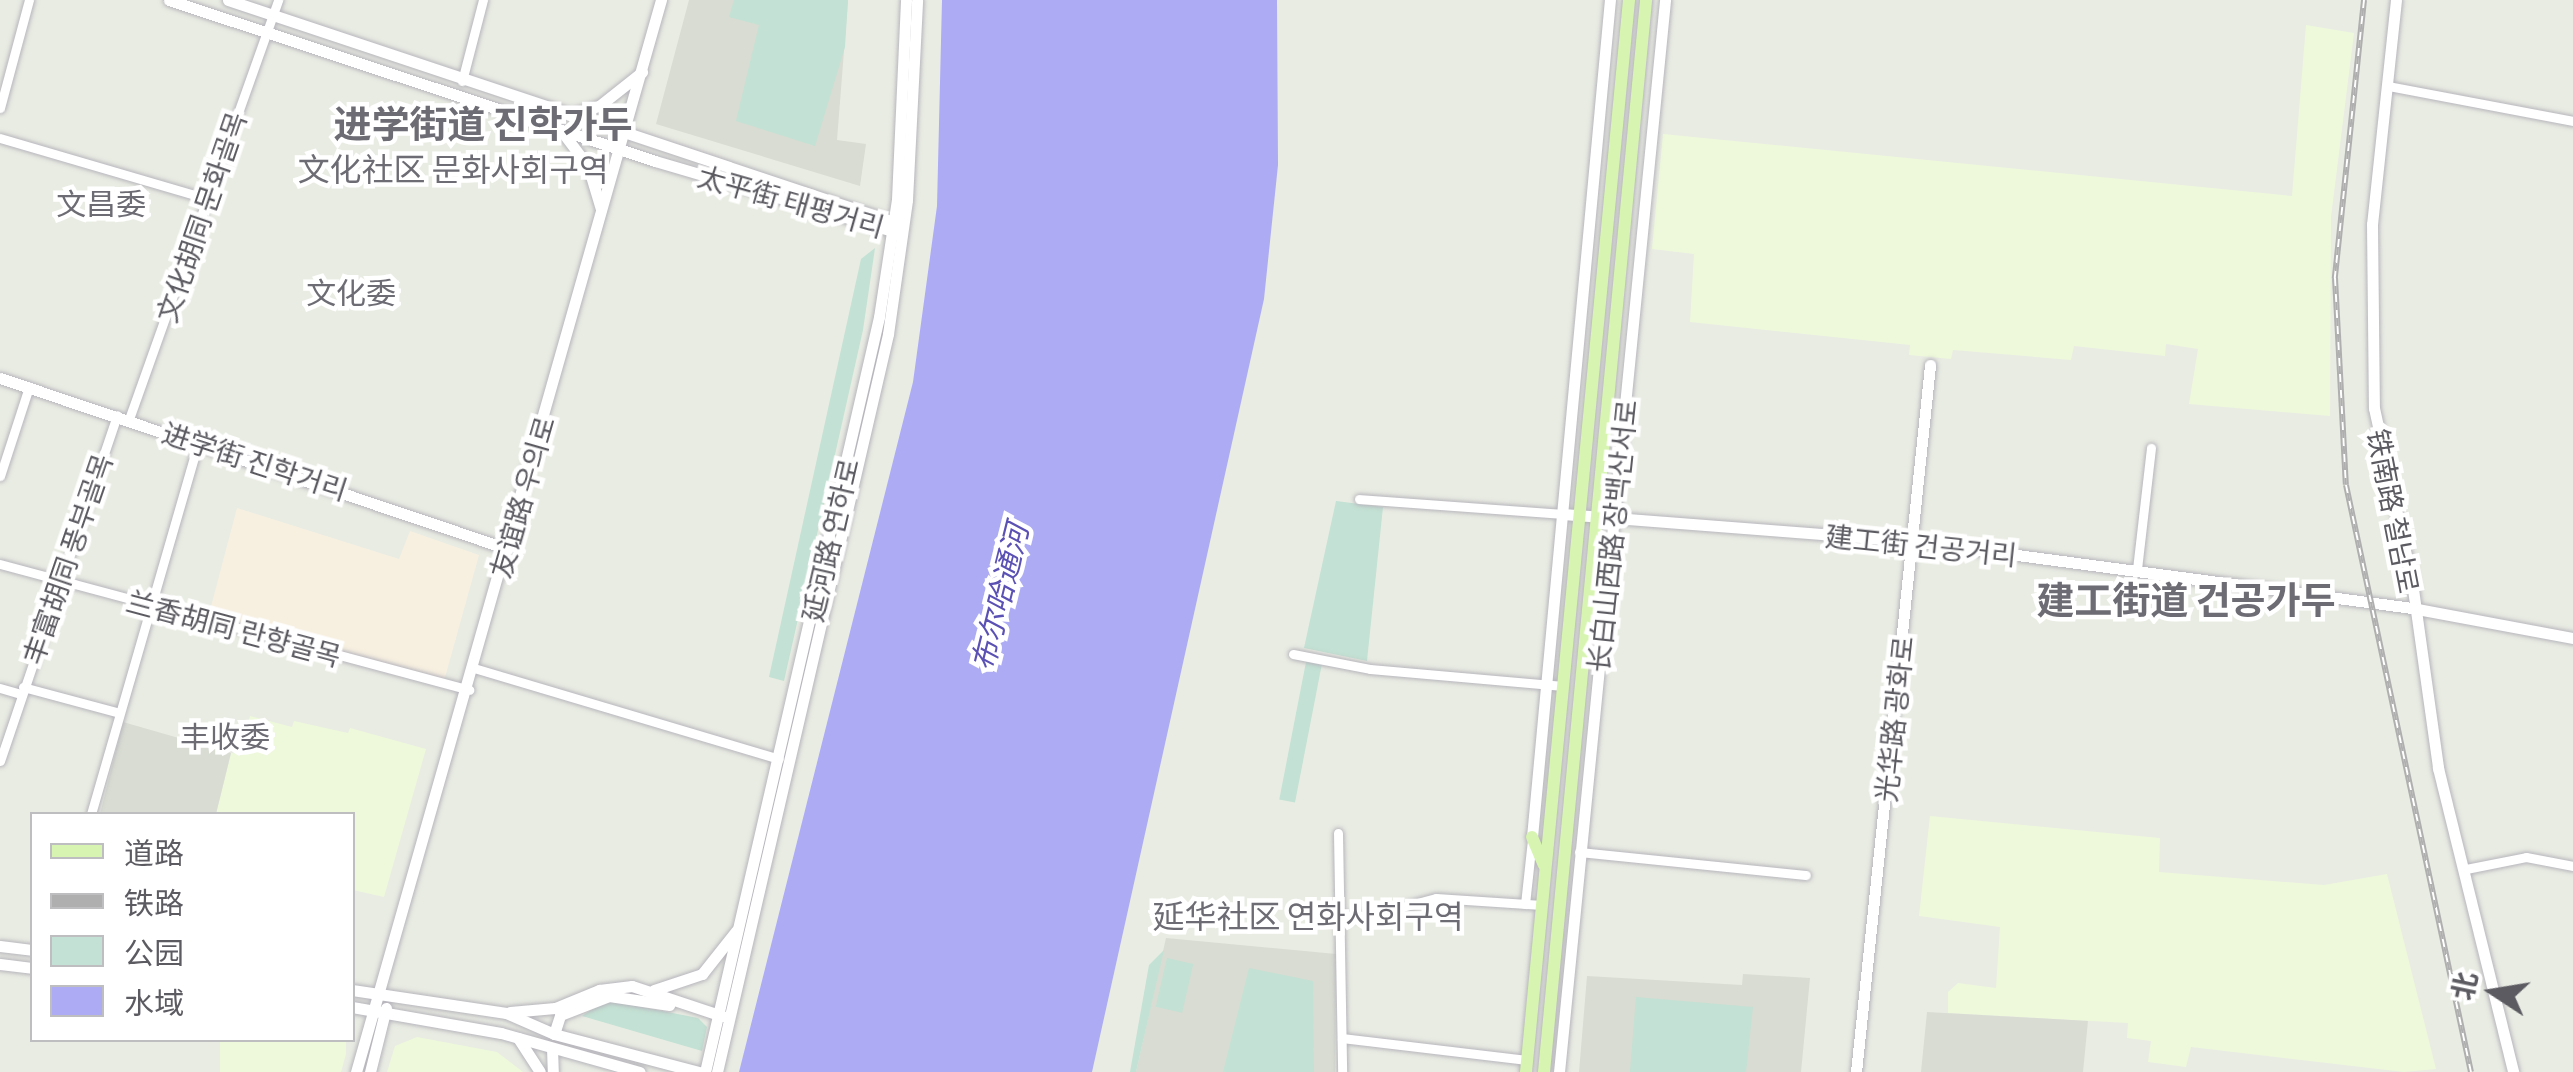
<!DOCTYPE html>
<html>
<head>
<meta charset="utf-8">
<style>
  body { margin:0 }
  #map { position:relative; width:2573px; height:1072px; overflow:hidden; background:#e9ece3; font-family:Commissioner,"Noto Sans SC","Noto Sans KR",sans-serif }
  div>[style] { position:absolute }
  .commercial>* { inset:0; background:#eef9db }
  .education>* { inset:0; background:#d8dcd2 }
  .medical>* { inset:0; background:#f7f0e1 }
  .green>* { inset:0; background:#c3e1d4; transform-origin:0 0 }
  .water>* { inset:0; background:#adabf4 }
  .roads { filter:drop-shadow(0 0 2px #b7b5bc) drop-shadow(0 0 2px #b7b5bc) }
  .street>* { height:9px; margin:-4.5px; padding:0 4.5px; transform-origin:4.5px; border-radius:4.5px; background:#fff }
  .secondary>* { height:11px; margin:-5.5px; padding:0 5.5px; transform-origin:5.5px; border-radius:5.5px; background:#fff }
  .primary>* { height:12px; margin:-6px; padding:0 6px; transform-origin:6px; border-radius:6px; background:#d7f5b0 }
  .rail>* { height:6px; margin-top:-3px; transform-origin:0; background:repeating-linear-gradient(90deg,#fff 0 8px,#afafb0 0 16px); box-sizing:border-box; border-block:2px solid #afafb0 }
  span { translate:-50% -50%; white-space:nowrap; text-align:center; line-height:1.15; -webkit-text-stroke:9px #fff; paint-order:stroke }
  .street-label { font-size:28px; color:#5c5b62 }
  .neighbourhood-label { font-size:30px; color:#6d6c74 }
  .water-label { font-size:30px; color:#5b51b4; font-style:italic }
  .quarter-label { font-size:32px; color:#6d6c74 }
  .district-label { font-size:38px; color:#6d6c74; font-weight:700 }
  .legend { position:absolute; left:30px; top:812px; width:325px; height:230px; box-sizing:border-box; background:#fff; border:2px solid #bebdc0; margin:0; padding:12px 18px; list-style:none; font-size:30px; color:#5c5b62 }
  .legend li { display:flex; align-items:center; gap:20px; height:50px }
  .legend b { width:50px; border:2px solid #bebdc0 }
  .north { position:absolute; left:2443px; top:942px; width:100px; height:100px; -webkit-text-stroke:8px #fff; paint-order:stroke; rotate:282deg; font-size:28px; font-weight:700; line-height:40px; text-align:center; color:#5c5b62 }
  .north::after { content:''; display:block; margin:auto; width:35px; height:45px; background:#5c5b62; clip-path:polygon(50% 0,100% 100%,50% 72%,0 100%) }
</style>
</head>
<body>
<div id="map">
  <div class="commercial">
    <div style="clip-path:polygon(2306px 25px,2354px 33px,2331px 217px,2330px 416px,2189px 404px,2198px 349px,2166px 344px,2165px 356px,2074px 346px,2071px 360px,1953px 350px,1951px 359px,1909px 355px,1910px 345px,1690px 322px,1694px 254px,1652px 249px,1663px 134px,2292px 196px)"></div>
    <div style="clip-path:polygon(250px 716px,292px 727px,294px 721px,348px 733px,350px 728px,426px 749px,384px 897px,353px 890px,352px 814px,216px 814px,231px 753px,240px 754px)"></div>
    <div style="clip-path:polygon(1930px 816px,2160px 838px,2159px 872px,2324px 885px,2387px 874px,2436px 1069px,2404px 1072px,2191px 1047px,2186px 1067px,2148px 1062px,2151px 1041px,2127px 1038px,2128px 1023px,1948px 1013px,1948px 992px,1958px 983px,1996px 988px,2000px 927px,1919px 916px)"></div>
    <div style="clip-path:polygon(417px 1037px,497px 1052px,523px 1072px,387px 1072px,395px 1046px)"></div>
    <div style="clip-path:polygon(220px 1040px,346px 1040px,346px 1054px,341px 1072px,220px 1072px)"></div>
  </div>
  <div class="education">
    <div style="clip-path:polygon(689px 0,848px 0,837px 140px,866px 144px,860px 186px,656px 124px)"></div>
    <div style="clip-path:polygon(123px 722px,231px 753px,216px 814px,100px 814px)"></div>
    <div style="clip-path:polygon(1166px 938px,1336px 954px,1335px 1072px,1136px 1072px)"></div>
    <div style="clip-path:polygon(1743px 974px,1810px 978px,1801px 1072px,1579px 1072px,1587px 976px,1742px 985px)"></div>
    <div style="clip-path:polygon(1927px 1012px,2088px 1021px,2083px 1072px,1921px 1072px)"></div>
  </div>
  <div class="medical">
    <div style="clip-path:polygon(237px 508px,399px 559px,410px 531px,479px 555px,444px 681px,208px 618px)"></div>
  </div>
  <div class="green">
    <div style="clip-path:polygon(734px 0,848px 0,845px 47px,815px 146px,736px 121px,759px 25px,729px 17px)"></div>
    <div style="clip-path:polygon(875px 248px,863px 330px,784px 681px,769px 677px,861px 259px)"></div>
    <div style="clip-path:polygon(1336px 501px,1383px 507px,1367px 661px,1304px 648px)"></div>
    <div style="left:1306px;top:662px;width:16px;height:140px;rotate:11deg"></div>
    <div style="clip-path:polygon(1164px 950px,1136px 1072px,1130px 1072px,1149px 965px)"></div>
    <div style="left:1167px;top:958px;width:27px;height:50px;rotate:13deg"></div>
    <div style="clip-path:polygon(1249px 968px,1313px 981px,1314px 1072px,1223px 1072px)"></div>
    <div style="clip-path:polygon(1636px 997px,1753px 1007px,1746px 1072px,1630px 1072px)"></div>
    <div style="clip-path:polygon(606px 1000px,698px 1018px,707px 1027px,702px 1051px,582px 1016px)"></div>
  </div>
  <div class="water">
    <div style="clip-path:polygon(942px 0,1277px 0,1278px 165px,1264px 299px,1092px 1072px,739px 1072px,913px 382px,937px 206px)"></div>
  </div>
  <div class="roads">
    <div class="street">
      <div style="left:462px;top:81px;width:84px;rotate:-75.5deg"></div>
      <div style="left:2388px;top:86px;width:188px;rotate:10.7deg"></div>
      <div style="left:0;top:108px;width:112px;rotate:-75deg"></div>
      <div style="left:0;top:138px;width:218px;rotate:16.3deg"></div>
      <div style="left:129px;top:419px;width:445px;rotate:-70.4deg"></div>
      <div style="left:0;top:476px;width:94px;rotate:-72deg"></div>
      <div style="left:1359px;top:499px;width:204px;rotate:4.2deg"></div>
      <div style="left:0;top:564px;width:486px;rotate:15deg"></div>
      <div style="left:2137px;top:569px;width:122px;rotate:-83.4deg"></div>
      <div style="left:1293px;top:654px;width:78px;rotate:11deg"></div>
      <div style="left:1370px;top:669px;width:194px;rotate:5deg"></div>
      <div style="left:474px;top:668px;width:318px;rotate:16.6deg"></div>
      <div style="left:23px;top:687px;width:96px;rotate:15deg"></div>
      <div style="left:0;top:688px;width:22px;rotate:16deg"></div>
      <div style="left:0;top:761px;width:365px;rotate:-71.3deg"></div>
      <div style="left:91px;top:814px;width:386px;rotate:-73.9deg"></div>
      <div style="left:1338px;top:833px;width:239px;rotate:89deg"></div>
      <div style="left:1579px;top:852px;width:228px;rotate:5.8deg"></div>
      <div style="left:2466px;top:869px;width:61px;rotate:-11.3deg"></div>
      <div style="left:2526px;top:857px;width:48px;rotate:10.8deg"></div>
      <div style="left:1525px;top:904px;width:64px;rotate:-83.8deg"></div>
      <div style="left:1339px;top:916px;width:29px"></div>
      <div style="left:1368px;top:916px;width:70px;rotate:-14.8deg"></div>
      <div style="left:1436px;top:898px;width:106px;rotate:3.8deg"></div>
      <div style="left:1342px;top:1038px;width:186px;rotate:6.8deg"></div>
    </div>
    <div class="secondary">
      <div style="left:169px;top:0;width:512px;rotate:18.33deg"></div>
      <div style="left:655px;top:161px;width:251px;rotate:16.4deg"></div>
      <div style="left:228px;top:0;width:705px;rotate:18.43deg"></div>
      <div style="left:2396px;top:0;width:225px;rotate:96.1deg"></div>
      <div style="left:2372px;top:224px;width:184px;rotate:89.4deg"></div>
      <div style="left:2374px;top:408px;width:178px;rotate:77.7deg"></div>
      <div style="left:2412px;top:582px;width:188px;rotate:82deg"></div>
      <div style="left:2438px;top:768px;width:313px;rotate:76.1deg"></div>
      <div style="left:569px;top:115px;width:31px;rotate:-17deg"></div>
      <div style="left:599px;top:106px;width:55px;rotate:-38.3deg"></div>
      <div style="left:563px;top:133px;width:41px;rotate:52.9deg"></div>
      <div style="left:588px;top:166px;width:45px;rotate:73.2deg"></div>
      <div style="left:0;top:378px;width:536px;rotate:18.6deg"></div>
      <div style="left:1562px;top:514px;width:352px;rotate:4.4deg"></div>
      <div style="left:1913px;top:541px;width:503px;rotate:7.65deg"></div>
      <div style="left:2412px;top:608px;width:164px;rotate:10.6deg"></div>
      <div style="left:1532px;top:837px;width:841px;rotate:-84.68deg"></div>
      <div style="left:0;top:946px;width:32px;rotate:7deg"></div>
      <div style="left:0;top:964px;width:32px;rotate:7deg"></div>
      <div style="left:352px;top:990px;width:156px;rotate:8.5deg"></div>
      <div style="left:506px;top:1013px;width:52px;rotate:23.6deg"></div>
      <div style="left:554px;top:1034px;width:150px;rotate:14.7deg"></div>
      <div style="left:654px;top:990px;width:51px;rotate:-18.4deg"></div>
      <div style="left:702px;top:974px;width:55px;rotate:-51.7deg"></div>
      <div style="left:352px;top:1007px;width:151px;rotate:9.9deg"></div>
      <div style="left:501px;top:1033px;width:144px;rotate:15.7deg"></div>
      <div style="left:510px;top:1012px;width:45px;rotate:-5.1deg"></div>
      <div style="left:555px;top:1008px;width:48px;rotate:-22.2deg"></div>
      <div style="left:599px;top:990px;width:33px;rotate:-7deg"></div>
      <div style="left:632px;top:986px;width:95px;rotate:18.4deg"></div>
      <div style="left:554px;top:1034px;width:20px;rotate:-72deg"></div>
      <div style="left:560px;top:1015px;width:53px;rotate:-21.2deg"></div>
      <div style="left:609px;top:996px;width:61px;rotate:8.5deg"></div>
      <div style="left:518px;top:1038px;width:40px;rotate:57.1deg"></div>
      <div style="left:552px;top:1048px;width:24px;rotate:88deg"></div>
      <div style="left:356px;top:1072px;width:1115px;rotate:-74.12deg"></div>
      <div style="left:370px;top:1072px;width:66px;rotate:-76deg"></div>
      <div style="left:705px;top:1072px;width:775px;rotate:-77.02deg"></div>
      <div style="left:879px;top:317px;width:119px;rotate:-81.3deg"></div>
      <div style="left:897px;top:199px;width:199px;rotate:-87.4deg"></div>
      <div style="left:717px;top:1072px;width:758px;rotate:-76.95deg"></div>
      <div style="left:888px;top:334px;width:135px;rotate:-81.9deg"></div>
      <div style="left:907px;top:200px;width:200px;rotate:-87.1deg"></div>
      <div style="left:1559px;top:1072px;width:1077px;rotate:-84.35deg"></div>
      <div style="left:1856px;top:1072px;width:711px;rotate:-84.02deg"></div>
    </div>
    <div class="primary">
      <div style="left:1532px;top:837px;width:30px;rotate:67deg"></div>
      <div style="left:1526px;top:1072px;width:1077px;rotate:-84.51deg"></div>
      <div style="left:1544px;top:1072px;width:1077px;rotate:-84.56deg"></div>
    </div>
  </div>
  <div class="rail">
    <div style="left:2364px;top:0;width:280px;rotate:96deg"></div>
    <div style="left:2335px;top:278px;width:207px;rotate:87deg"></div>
    <div style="left:2346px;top:485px;width:600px;rotate:77.98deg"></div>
  </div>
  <div class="street-label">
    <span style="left:791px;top:201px;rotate:16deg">太平街 태평거리</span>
    <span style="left:201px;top:217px;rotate:-71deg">文化胡同 문화골목</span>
    <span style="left:255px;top:461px;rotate:18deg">进学街 진학거리</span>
    <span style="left:522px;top:497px;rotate:-74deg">友谊路 우의로</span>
    <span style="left:2394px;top:511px;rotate:79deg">铁南路 철남로</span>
    <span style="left:1612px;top:536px;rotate:-84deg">长白山西路 장백산서로</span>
    <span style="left:830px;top:540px;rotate:-77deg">延河路 연하로</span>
    <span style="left:1921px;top:545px;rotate:6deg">建工街 건공거리</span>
    <span style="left:67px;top:559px;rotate:-71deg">丰富胡同 풍부골목</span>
    <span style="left:234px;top:628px;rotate:15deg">兰香胡同 란향골목</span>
    <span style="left:1894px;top:719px;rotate:-84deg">光华路 광화로</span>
  </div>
  <div class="neighbourhood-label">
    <span style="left:101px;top:203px">文昌委</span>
    <span style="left:351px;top:292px">文化委</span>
    <span style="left:225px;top:736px">丰收委</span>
  </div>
  <div class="water-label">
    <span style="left:999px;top:597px;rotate:-76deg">布尔哈通河</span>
  </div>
  <div class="quarter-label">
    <span style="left:453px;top:168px">文化社区 문화사회구역</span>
    <span style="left:1308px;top:915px">延华社区 연화사회구역</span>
  </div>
  <div class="district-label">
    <span style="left:483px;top:123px">进学街道 진학가두</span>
    <span style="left:2186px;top:599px">建工街道 건공가두</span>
  </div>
  <ul class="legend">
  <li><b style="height:12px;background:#d7f5b0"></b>道路</li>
  <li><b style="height:12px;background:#afafb0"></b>铁路</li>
  <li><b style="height:28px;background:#c3e1d4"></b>公园</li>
  <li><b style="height:28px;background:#adabf4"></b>水域</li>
  </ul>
  <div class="north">北</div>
</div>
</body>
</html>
